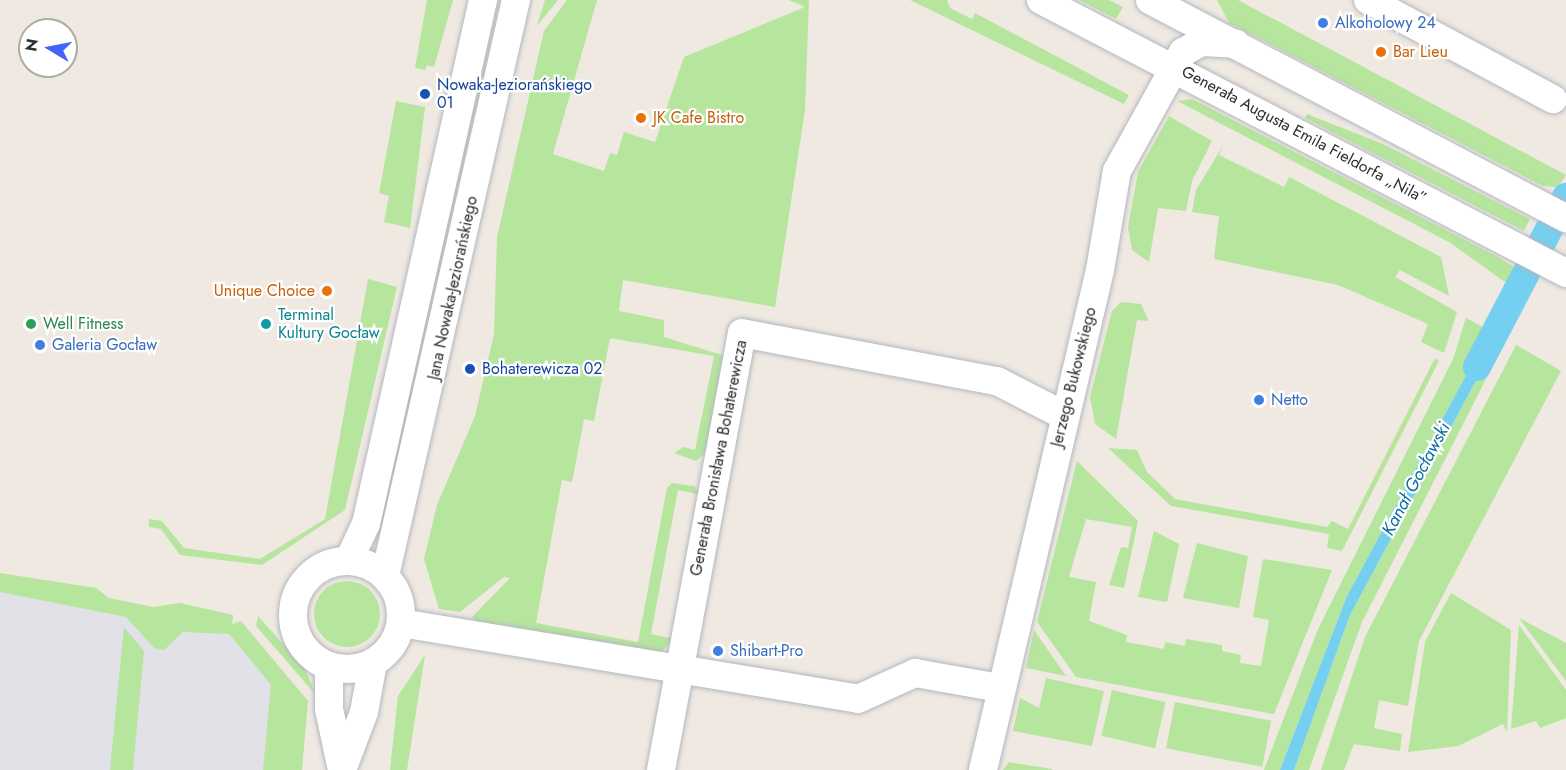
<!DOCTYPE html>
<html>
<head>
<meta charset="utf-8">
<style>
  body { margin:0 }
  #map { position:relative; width:1566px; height:770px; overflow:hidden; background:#efe9e1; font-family:Jost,sans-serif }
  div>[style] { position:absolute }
  .industrial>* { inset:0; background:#e3e1e8 }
  .green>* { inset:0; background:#b6e59e; transform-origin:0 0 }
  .round { border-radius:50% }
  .water>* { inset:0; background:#75cff0 }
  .canal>* { height:28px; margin:-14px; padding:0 14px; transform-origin:14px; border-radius:14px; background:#75cff0 }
  .roads { filter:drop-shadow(0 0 2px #b4b7c1) drop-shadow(0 0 2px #b4b7c1) }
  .minor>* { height:28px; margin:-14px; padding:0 14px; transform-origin:14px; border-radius:14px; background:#fff }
  .minor>.ring { margin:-14px; padding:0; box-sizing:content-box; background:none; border:28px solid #fff; border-radius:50% }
  .dots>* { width:16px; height:16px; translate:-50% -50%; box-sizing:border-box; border:3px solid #fff; border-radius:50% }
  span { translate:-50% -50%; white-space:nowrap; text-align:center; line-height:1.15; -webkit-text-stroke:4.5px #fff; paint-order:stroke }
  .shop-label { font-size:16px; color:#366cbe }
  .left { translate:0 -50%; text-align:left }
  .food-label { font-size:16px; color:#c56008 }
  .right { translate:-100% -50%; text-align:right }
  .transit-label { font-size:16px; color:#164399 }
  .street-label { font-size:16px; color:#2e2e2e }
  .culture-label { font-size:16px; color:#0d838f }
  .leisure-label { font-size:16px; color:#27864d }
  .water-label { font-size:18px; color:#0d6fa3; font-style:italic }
  .north { position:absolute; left:18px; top:18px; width:60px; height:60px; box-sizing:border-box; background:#fff; border:2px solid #ababab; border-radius:50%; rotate:280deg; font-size:16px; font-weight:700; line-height:24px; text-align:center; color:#2e2e2e }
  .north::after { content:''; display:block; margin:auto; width:21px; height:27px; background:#4264fb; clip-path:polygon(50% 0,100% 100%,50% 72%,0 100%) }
</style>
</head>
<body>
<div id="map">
  <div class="industrial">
    <div style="clip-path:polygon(0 580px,229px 634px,300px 720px,295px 770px,0 770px)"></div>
  </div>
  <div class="green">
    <div style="clip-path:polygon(427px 0,453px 0,434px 67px,427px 65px,425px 70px,415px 68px)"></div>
    <div style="clip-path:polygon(545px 0,558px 0,537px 26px)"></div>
    <div style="clip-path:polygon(567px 0,597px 0,553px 154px,604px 171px,610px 153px,617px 155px,624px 132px,655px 142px,684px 57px,805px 7px,789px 0,809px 0,805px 110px,775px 307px,623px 280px,619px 311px,664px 320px,664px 337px,725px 356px,708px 451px,696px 461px,674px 453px,683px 447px,695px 450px,714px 356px,610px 338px,594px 421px,584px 419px,572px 482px,562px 480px,536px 623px,638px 642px,667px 488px,672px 483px,694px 486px,701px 495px,678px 490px,651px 634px,674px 639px,661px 652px,481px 625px,472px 617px,510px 578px,504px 577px,460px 612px,439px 609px,424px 559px,437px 505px,475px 416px,494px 334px,497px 237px,544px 31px)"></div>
    <div style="clip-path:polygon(910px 0,947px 0,950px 8px,972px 19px,975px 13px,1129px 95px,1124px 104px)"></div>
    <div style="clip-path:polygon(1079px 0,1109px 0,1123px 7px,1116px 19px)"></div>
    <div style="clip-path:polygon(1217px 0,1238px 0,1566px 175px,1558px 187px,1543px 186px,1229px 23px)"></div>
    <div style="clip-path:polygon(1192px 99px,1498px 257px,1517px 269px,1509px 285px,1449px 242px,1177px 101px)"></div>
    <div style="clip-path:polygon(396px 101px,425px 107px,410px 228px,384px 222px,389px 196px,379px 193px)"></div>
    <div style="clip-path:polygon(1307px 114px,1383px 144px,1530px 219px,1524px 231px,1305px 118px)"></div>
    <div style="clip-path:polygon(1169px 116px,1212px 141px,1192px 181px,1186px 211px,1158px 208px,1149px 262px,1132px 250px,1128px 227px,1138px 172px)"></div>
    <div style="clip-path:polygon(1224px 144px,1219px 155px,1284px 187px,1289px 177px,1441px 257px,1449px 296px,1400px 270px,1395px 277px,1457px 312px,1444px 353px,1421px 342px,1428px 324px,1338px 285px,1214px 259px,1219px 216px,1192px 212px,1196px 190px)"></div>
    <div style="clip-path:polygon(368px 279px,397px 287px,345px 510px,262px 565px,180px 555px,161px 529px,149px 527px,149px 519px,162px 521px,184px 548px,260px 559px,325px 519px)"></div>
    <div style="clip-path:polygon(1121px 302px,1141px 304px,1149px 321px,1137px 320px,1116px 439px,1095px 424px,1090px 397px,1112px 311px)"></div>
    <div style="clip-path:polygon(1466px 318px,1490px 331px,1347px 596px,1280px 770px,1264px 770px,1318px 629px,1453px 359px)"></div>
    <div style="clip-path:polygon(1500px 336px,1505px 339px,1481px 389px,1362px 622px,1309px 770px,1294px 770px,1350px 615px)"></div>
    <div style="clip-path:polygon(1516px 345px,1561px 371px,1419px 641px,1408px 706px,1379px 700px,1374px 728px,1402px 734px,1400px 751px,1354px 744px,1344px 770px,1321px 770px,1365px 637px)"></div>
    <div style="clip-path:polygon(1435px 358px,1439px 361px,1342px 551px,1327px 548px,1329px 534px,1171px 506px,1108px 448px,1137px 450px,1147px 472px,1175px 499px,1327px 527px,1332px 521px,1348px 529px)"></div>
    <div style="clip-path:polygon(1077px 461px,1138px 521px,1124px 588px,1109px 585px,1121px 547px,1128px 548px,1132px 527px,1086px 519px,1069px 577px,1096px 582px,1089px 621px,1127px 635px,1126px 642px,1164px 649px,1165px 642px,1185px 646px,1186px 639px,1222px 645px,1222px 651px,1241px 655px,1240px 663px,1261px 666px,1269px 620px,1253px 617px,1263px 559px,1332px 570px,1274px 714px,1076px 677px,1037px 622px)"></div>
    <div style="clip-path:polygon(1154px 531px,1179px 544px,1167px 602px,1138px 597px)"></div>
    <div style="clip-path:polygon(1197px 543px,1248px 556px,1239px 608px,1183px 598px)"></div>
    <div style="clip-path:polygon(0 573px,96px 588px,109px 598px,153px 607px,180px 603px,233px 615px,232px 624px,241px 621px,308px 701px,302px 770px,263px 770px,271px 685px,229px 634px,183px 632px,164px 650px,154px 648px,126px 617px,0 592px)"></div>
    <div class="round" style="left:314px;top:581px;width:66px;height:66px"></div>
    <div style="clip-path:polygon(1451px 593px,1511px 630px,1507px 732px,1503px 724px,1458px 746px,1408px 752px,1425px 642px)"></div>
    <div style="clip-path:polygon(258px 616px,305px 669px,316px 695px,256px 626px)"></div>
    <div style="clip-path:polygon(1519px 618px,1566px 643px,1566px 681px)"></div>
    <div style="clip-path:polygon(1519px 625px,1566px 690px,1566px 718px,1540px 728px,1536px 721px,1511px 729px)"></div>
    <div style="clip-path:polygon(124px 627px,144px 651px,133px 770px,110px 770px)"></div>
    <div style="clip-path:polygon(1034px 630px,1066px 676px,1026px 668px)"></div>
    <div style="clip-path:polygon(425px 655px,407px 770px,390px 770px,398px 696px)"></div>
    <div style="clip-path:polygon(1046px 678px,1104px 691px,1092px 746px,1013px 731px,1020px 698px,1039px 708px)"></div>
    <div style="left:1112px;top:690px;width:55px;height:47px;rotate:13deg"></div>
    <div style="left:1175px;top:702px;width:98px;height:47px;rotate:11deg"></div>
    <div style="clip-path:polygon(1009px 762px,1052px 769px,1052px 770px,1003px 770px)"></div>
  </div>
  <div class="water">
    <div style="clip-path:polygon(1490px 331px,1500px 336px,1350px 615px,1294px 770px,1280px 770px,1347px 596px)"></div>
  </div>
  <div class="canal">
    <div style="left:1477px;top:367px;width:192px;rotate:-62.4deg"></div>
  </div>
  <div class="roads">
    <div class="minor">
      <div style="left:1041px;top:0;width:592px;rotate:27.47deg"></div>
      <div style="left:1150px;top:0;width:470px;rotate:27.7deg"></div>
      <div style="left:1368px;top:0;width:210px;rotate:28.2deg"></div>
      <div style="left:349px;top:560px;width:40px;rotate:-65deg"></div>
      <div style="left:366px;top:524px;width:537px;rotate:-77.41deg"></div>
      <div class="ring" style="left:293px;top:561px;width:80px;height:80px"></div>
      <div style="left:385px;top:576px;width:591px;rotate:-77.19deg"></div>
      <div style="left:401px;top:623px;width:463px;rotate:9.4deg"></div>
      <div style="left:858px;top:699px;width:63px;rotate:-24.5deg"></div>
      <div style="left:915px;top:673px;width:86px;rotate:10deg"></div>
      <div style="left:329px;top:666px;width:43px;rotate:90deg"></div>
      <div style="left:329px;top:709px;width:62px;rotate:78deg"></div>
      <div style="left:342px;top:770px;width:62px;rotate:-69.2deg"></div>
      <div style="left:364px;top:712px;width:50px;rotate:-79.6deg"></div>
      <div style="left:661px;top:770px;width:444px;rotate:-79.5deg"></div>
      <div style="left:742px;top:333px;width:259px;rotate:10.7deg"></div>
      <div style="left:997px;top:381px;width:76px;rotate:27.2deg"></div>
      <div style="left:983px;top:770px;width:514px;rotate:-76.83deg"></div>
      <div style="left:1100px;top:270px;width:100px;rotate:-80.3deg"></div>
      <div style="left:1117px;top:171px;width:136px;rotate:-61deg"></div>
      <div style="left:1183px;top:52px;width:21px;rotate:-28deg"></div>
      <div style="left:1202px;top:42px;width:34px;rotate:3deg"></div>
    </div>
  </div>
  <div class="dots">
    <div style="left:1323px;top:23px;background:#3f7fe0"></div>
    <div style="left:1381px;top:52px;background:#e8710a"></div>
    <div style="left:425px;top:94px;background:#1a4fb4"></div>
    <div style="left:641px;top:118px;background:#e8710a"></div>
    <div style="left:327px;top:291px;background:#e8710a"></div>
    <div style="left:31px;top:324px;background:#2e9e5b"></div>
    <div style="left:266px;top:324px;background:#0f9aa8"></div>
    <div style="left:40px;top:345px;background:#3f7fe0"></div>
    <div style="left:470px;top:369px;background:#1a4fb4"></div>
    <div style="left:1259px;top:400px;background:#3f7fe0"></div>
    <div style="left:718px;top:651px;background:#3f7fe0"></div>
  </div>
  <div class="shop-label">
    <span class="left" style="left:1335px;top:23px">Alkoholowy 24</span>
    <span class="left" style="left:52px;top:345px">Galeria Gocław</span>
    <span class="left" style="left:1271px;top:400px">Netto</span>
    <span class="left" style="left:730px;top:651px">Shibart-Pro</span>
  </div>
  <div class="food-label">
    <span class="left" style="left:1393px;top:52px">Bar Lieu</span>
    <span class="left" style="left:653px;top:118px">JK Cafe Bistro</span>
    <span class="right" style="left:315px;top:291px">Unique Choice</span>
  </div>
  <div class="transit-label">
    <span class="left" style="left:437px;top:94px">Nowaka-Jeziorańskiego<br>01</span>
    <span class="left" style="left:482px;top:369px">Bohaterewicza 02</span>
  </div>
  <div class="street-label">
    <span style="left:1304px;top:135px;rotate:28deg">Generała Augusta Emila Fieldorfa „Nila”</span>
    <span style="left:453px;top:288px;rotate:-78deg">Jana Nowaka-Jeziorańskiego</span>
    <span style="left:1074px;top:377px;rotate:-76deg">Jerzego Bukowskiego</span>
    <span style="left:719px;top:458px;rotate:-79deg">Generała Bronisława Bohaterewicza</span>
  </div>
  <div class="culture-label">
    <span class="left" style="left:278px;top:324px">Terminal<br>Kultury Gocław</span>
  </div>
  <div class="leisure-label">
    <span class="left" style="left:43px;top:324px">Well Fitness</span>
  </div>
  <div class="water-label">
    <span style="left:1416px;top:479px;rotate:-62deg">Kanał Gocławski</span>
  </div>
  <div class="north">N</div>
</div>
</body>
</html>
